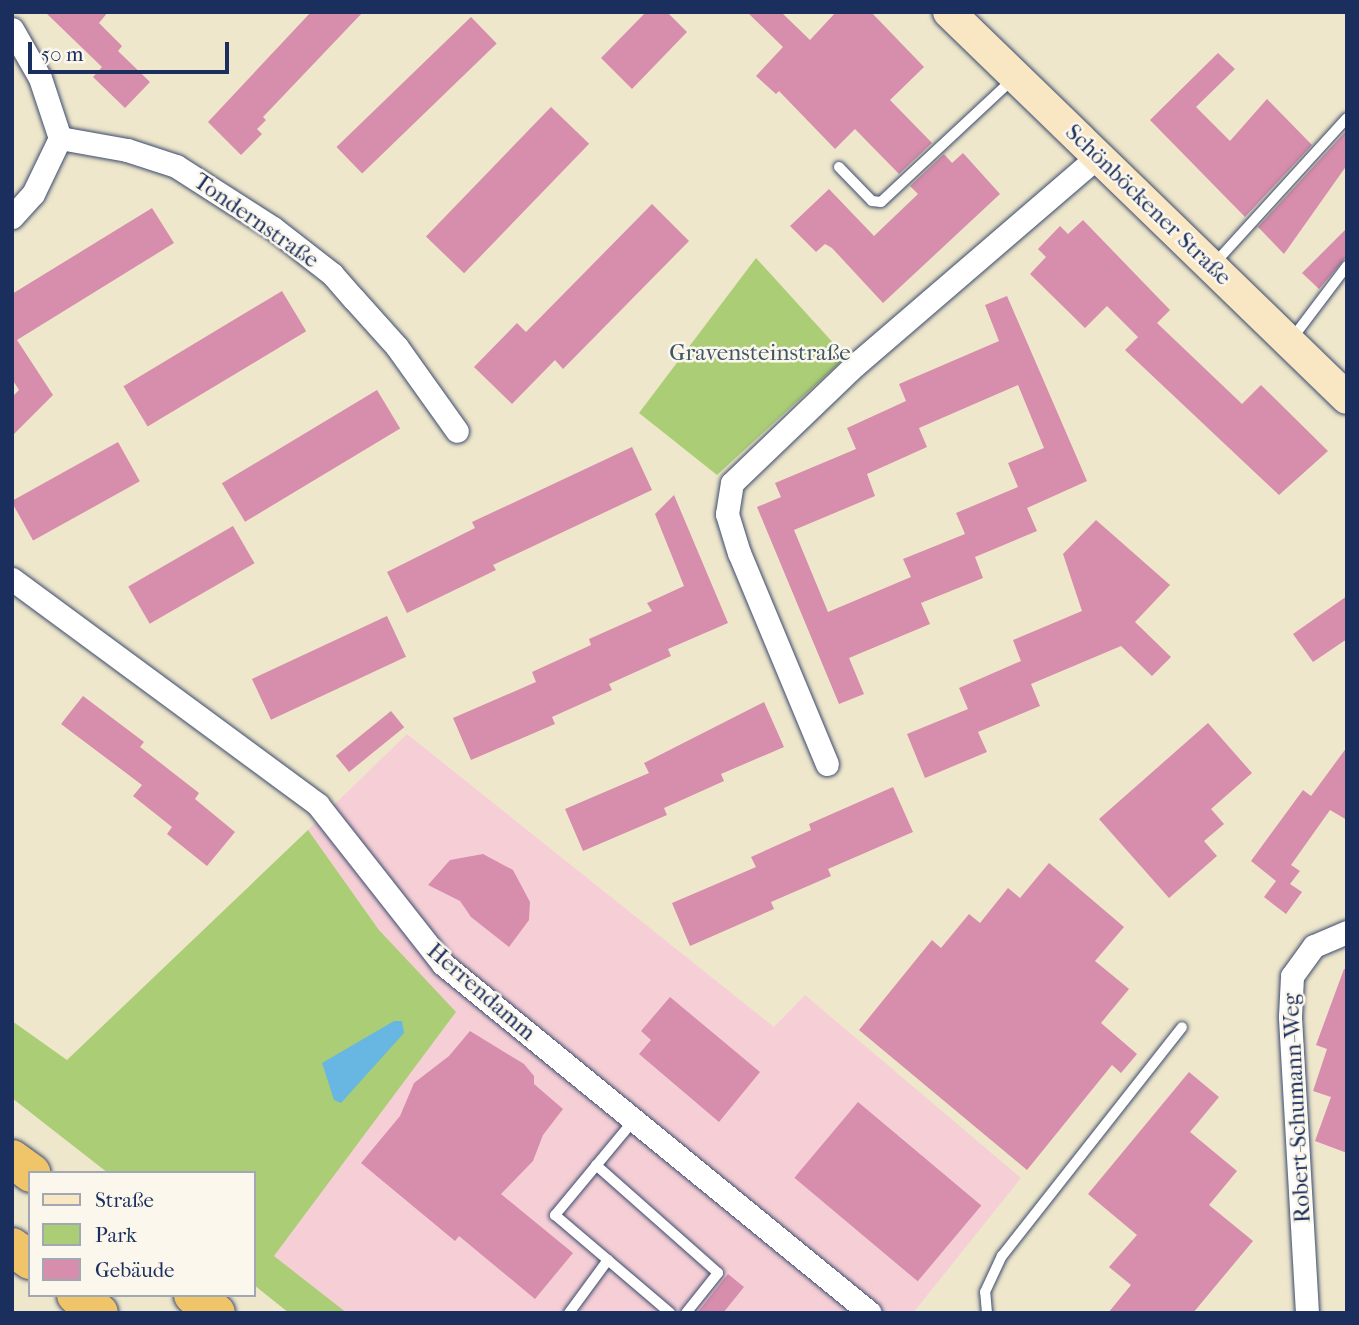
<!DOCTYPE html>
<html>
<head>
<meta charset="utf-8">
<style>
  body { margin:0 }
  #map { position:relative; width:1359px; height:1325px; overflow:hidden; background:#efe7cb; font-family:"IM FELL French Canon",serif }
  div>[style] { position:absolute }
  .built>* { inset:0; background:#f6cfd6 }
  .green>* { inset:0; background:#abcd76 }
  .water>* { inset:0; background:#67b7e2 }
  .building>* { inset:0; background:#d78dac; transform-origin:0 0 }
  .roads { filter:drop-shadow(0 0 2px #3b4b6e) drop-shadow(0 0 2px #3b4b6e) }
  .lane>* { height:10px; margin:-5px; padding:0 5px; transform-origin:5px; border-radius:5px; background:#fff }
  .street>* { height:23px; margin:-11.5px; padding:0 11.5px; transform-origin:11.5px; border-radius:11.5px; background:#fff }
  .secondary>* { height:32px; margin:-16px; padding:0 16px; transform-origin:16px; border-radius:16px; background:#f9e7c3 }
  .highway>* { height:38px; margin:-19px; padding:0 19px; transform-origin:19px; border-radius:19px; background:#f0c469 }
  span { translate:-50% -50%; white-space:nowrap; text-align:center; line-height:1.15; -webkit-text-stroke:5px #fbf7ec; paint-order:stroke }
  .street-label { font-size:23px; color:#1b2f5e }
  .park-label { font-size:23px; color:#3f5664 }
  .frame { position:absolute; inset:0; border:14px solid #1b2f5e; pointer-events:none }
  .legend { position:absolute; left:28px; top:1171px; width:228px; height:126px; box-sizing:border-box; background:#fbf7ec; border:2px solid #a1a7b3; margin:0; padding:9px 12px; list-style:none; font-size:21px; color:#1b2f5e }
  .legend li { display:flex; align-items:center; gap:14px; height:35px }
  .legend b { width:35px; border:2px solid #a1a7b3 }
  .scale { position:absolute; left:28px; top:42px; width:201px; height:32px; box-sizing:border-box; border:4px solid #1b2f5e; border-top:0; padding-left:9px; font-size:21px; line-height:24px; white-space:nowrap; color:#1b2f5e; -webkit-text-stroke:5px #fbf7ec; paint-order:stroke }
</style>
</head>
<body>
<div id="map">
  <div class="built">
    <div style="clip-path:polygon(407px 734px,774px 1027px,805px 995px,1021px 1178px,913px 1313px,347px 1313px,274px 1256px,455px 1013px,379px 930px,308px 830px)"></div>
  </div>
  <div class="green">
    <div style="clip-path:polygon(756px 258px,846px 357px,717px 475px,639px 413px)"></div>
    <div style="clip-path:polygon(308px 830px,379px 930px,456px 1012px,274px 1256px,347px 1313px,289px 1313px,254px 1285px,254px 1173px,108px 1173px,12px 1098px,12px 1021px,67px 1060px)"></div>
  </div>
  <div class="water">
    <div style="clip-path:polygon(394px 1021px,402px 1021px,404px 1033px,341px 1103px,334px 1100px,322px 1063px)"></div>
  </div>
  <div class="building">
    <div style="clip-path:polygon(45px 12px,108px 12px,99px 23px,122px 46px,118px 51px,150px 82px,125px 108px,93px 77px,102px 67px)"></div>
    <div style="clip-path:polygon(311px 12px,363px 12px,263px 117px,266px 120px,257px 129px,262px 134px,241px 155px,208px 122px)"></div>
    <div style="clip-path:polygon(646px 12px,667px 12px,687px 32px,632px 89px,601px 58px)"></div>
    <div style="clip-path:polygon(747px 12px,781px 12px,810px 40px,836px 12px,871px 12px,924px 67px,890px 100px,932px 143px,899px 174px,855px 129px,835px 149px,779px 91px,776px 94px,756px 76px,783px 47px)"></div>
    <div style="left:471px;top:17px;width:37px;height:187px;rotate:46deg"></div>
    <div style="clip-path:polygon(1218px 53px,1235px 69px,1196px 107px,1230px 141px,1267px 99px,1312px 145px,1245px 217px,1150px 120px)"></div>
    <div style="left:551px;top:107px;width:53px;height:180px;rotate:44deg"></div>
    <div style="clip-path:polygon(1347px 130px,1347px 165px,1284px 254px,1258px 227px)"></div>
    <div style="clip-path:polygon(963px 153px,1000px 194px,883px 303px,832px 248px,825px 244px,816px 252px,790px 226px,829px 189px,874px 236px,918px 194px,910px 186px,944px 154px,952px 163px)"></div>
    <div style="clip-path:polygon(652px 204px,689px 241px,563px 369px,555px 360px,512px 404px,474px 367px,517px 323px,526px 332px)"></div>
    <div style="clip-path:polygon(152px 208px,174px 243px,17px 340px,53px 395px,12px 436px,12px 397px,19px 390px,12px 379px,12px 294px)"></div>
    <div style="clip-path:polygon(1083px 220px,1170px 310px,1157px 323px,1242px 404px,1261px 385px,1328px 451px,1279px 495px,1125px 350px,1138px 337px,1107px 306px,1085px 328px,1030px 274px,1046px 257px,1038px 249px,1060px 226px,1068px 234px)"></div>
    <div style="clip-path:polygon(1347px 228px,1347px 256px,1319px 289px,1302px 273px)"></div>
    <div style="left:282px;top:291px;width:47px;height:185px;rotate:59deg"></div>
    <div style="clip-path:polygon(evenodd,1007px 296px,1087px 481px,1027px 508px,1037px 531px,975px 557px,983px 578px,921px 603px,930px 624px,849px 658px,864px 694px,839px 704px,757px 507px,781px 497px,775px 483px,856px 449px,847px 428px,906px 401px,899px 384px,999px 341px,985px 305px,1007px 296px,1018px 385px,1044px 448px,1008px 463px,1018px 487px,956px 513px,965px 534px,903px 559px,911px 577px,828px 612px,794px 530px,875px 496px,867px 474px,927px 447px,919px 428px,1018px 385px)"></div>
    <div style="left:377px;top:390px;width:45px;height:181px;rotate:59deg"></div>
    <div style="left:118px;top:442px;width:45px;height:122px;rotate:61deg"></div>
    <div style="clip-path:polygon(632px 447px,652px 490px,493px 565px,496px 570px,407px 613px,387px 572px,475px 528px,472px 522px)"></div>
    <div style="clip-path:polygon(674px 495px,728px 623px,668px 649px,671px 656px,609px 684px,612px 690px,552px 717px,555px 724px,471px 760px,453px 718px,536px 682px,532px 672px,591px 645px,589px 639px,652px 611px,647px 603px,684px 586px,655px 514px)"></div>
    <div style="clip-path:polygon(1096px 520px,1170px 585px,1135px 622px,1171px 657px,1152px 676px,1121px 646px,1031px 684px,1040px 706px,978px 732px,987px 752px,925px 778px,907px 734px,968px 709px,959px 688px,1021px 661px,1013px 640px,1082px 611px,1063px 554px)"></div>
    <div style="left:233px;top:526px;width:43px;height:121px;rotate:60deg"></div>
    <div style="clip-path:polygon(1347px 596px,1347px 639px,1313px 662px,1293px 634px)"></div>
    <div style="left:387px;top:616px;width:45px;height:149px;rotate:65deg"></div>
    <div style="clip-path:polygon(83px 696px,144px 742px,140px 747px,199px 793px,195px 799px,235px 832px,207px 866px,167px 834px,172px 827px,133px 796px,142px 785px,61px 724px)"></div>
    <div style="clip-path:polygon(764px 702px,784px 747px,721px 774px,724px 781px,664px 808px,667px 815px,583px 851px,565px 809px,649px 773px,644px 763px)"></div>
    <div style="left:391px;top:711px;width:21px;height:71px;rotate:51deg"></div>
    <div style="clip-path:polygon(1208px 723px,1252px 773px,1211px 809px,1224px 824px,1204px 841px,1217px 856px,1169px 898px,1099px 819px)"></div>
    <div style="clip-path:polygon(1347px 747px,1347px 820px,1330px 810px,1291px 865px,1300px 871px,1290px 884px,1302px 892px,1286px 914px,1264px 897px,1276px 881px,1251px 861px,1303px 790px,1311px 796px)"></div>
    <div style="clip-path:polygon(893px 787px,913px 832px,828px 869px,831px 876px,771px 902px,774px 909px,690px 946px,672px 903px,756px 867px,751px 857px,811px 830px,809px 824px)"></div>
    <div style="clip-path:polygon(483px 854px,513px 870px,530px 902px,529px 920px,509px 947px,471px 917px,460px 901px,428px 885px,450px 860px)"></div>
    <div style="clip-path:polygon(1049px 863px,1124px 927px,1095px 961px,1129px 989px,1101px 1023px,1137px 1054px,1121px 1073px,1112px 1065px,1027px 1170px,859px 1030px,932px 940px,941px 948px,969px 914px,980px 923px,1008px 888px,1020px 898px)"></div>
    <div style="clip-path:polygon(1344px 969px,1347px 970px,1347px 1153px,1315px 1141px,1331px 1097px,1313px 1091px,1327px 1049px,1316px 1045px)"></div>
    <div style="clip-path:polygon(670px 997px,760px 1072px,719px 1122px,639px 1054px,651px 1040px,641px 1031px)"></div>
    <div style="clip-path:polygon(470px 1031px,524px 1064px,534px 1076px,534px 1084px,563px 1109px,543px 1135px,533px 1161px,501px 1194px,573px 1253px,535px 1299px,459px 1236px,455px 1241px,361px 1163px,400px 1116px,414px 1083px,449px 1056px)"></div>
    <div style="clip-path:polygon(1189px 1072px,1219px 1097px,1190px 1132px,1237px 1171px,1209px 1205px,1253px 1241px,1193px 1313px,1108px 1313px,1131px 1285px,1109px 1267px,1137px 1235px,1088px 1194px)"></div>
    <div style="left:858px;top:1102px;width:161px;height:99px;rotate:40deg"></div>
    <div style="clip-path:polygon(728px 1274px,744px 1287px,723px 1313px,697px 1313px)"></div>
  </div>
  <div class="roads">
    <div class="lane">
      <div style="left:839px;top:167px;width:47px;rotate:45.9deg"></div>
      <div style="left:872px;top:201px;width:9px;rotate:6deg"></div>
      <div style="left:881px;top:202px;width:182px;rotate:-43deg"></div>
      <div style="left:1214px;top:264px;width:197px;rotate:-47.7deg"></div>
      <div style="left:1291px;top:340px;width:93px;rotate:-52.9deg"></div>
      <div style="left:634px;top:1120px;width:124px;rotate:129.7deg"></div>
      <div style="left:555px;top:1215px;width:151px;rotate:40.4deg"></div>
      <div style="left:596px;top:1165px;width:163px;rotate:41.5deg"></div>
      <div style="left:718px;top:1273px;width:51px;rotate:128.7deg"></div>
      <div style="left:569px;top:1313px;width:66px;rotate:-53.7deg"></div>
      <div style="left:987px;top:1313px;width:21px;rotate:-95deg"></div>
      <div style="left:985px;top:1292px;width:40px;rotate:-65deg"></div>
      <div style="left:1002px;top:1256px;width:291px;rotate:-51.8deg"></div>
    </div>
    <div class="street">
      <div style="left:12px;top:29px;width:56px;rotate:60.3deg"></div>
      <div style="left:40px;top:78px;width:63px;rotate:71.6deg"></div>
      <div style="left:60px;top:138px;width:68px;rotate:10.2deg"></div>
      <div style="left:127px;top:150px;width:52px;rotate:18.1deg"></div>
      <div style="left:176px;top:166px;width:115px;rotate:32.6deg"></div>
      <div style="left:273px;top:228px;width:75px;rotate:37.9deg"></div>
      <div style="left:332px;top:274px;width:33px;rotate:49deg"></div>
      <div style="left:354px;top:299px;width:64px;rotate:48.1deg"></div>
      <div style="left:397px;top:347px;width:103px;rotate:54.5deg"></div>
      <div style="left:12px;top:217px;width:31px;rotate:-48deg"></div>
      <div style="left:33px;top:194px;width:62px;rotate:-64.3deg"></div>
      <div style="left:12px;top:579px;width:380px;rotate:36.4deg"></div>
      <div style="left:318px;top:805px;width:202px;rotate:51.8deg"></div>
      <div style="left:443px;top:964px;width:551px;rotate:39.26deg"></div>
      <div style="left:827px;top:764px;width:229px;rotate:-112.6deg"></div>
      <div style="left:739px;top:553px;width:41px;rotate:-107.1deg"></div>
      <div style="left:727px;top:514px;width:31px;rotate:-81deg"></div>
      <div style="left:732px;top:483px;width:169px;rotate:-43.8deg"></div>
      <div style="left:854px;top:366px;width:322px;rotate:-40.7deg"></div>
      <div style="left:1307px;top:1313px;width:297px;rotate:-93.3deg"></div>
      <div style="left:1290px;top:1016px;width:40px;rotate:-87.1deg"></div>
      <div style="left:1292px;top:976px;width:37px;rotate:-54deg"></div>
      <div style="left:1314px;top:946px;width:36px;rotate:-23deg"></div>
    </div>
    <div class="secondary">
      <div style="left:949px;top:12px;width:554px;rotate:44.12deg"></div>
    </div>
    <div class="highway">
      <div style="left:12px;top:1159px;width:24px;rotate:36deg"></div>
      <div style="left:12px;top:1247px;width:22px;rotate:36deg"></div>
      <div style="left:76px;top:1295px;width:29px;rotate:38deg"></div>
      <div style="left:193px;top:1295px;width:29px;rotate:38deg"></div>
    </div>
  </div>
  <div class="street-label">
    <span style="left:1148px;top:205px;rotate:44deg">Schönböckener Straße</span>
    <span style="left:256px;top:221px;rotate:35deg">Tondernstraße</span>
    <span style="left:481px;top:992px;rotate:41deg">Herrendamm</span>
    <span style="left:1297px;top:1108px;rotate:-93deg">Robert-Schumann-Weg</span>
  </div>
  <div class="park-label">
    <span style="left:760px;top:353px">Gravensteinstraße</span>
  </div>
  <div class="frame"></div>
  <ul class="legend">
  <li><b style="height:9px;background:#f9e7c3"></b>Straße</li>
  <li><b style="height:19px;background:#abcd76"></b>Park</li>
  <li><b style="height:19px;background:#d78dac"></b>Gebäude</li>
  </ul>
  <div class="scale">50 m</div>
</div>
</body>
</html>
